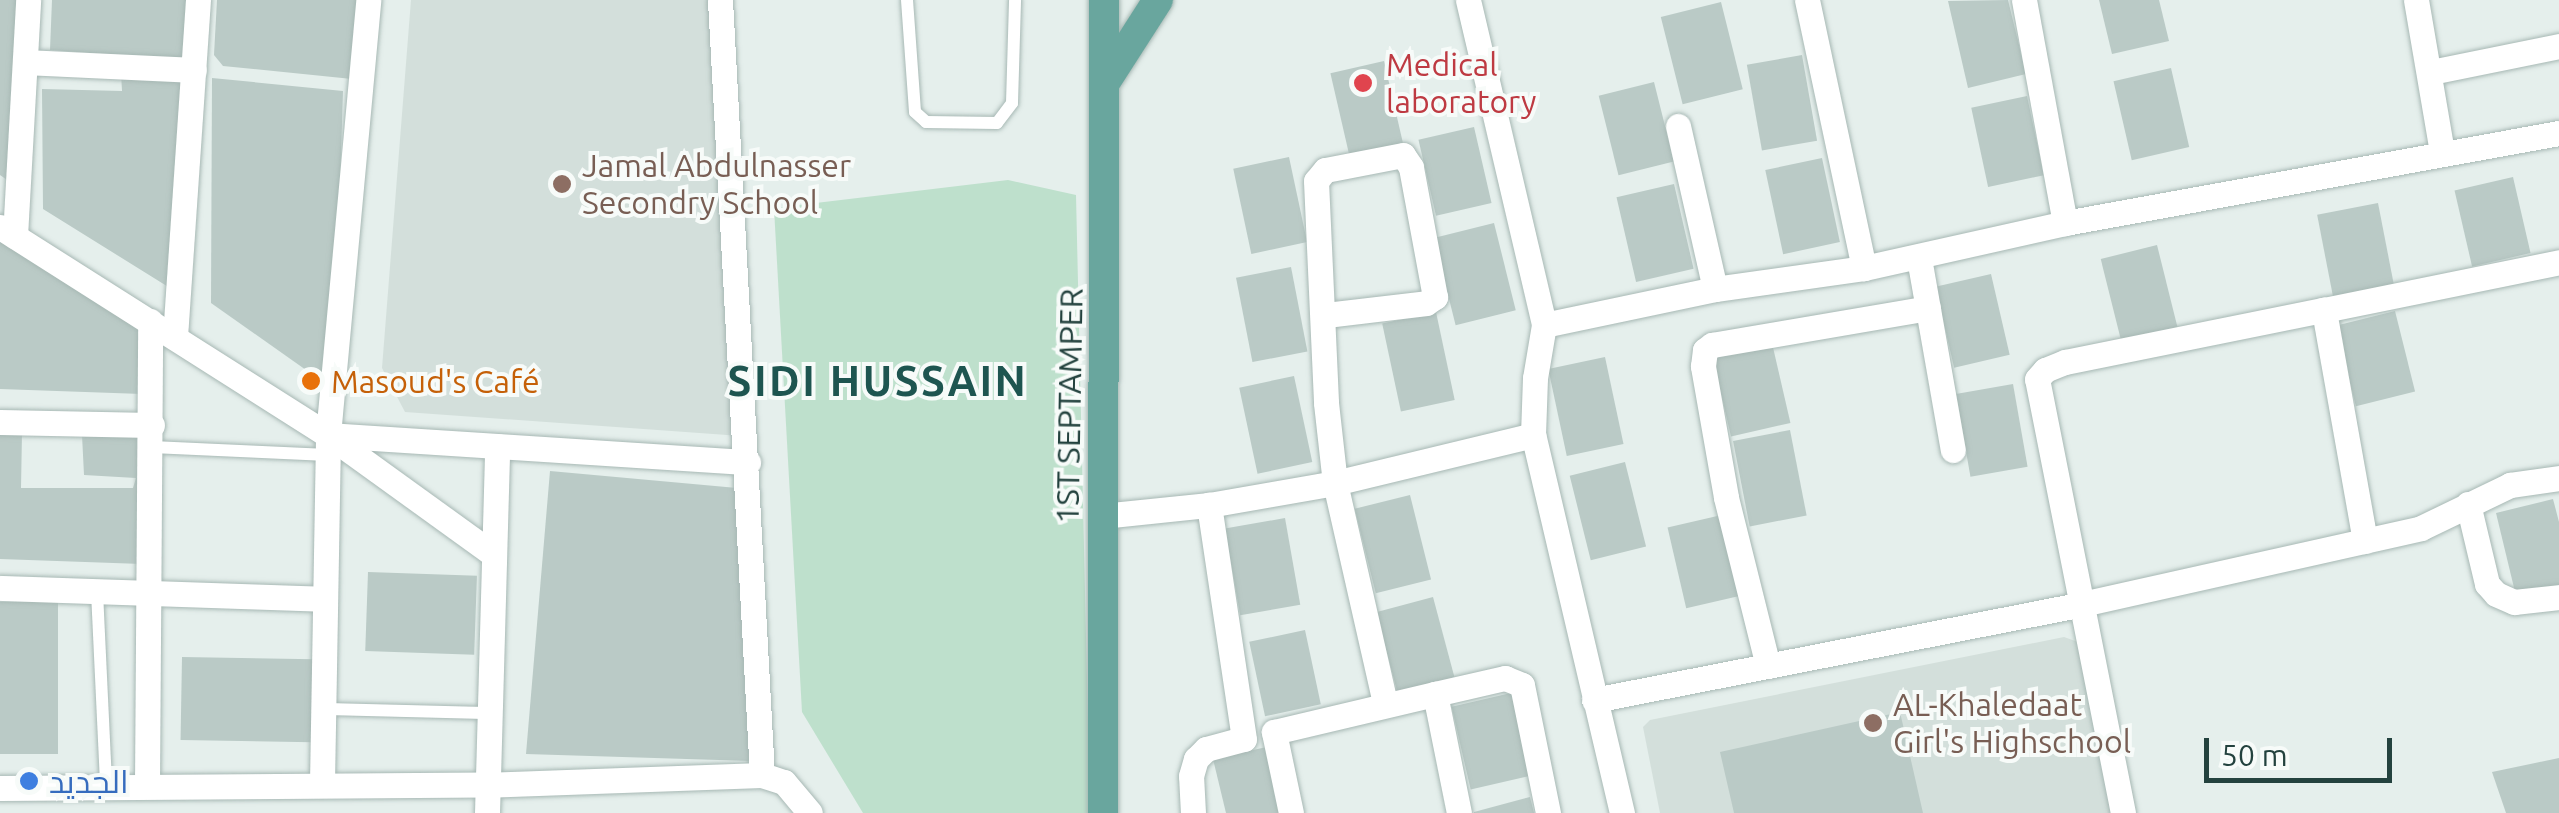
<!DOCTYPE html>
<html>
<head>
<meta charset="utf-8">
<style>
  body { margin:0 }
  #map { position:relative; width:2559px; height:813px; overflow:hidden; background:#e5efec; font-family:Ubuntu,Cairo,sans-serif }
  div>[style] { position:absolute }
  .built>* { inset:0; background:#d3dfdb }
  .green>* { inset:0; background:#bee0cc }
  .building>* { inset:0; background:#bacac6; transform-origin:0 0 }
  .roads { filter:drop-shadow(0 0 2px #a7b8b4) drop-shadow(0 0 2px #a7b8b4) }
  .lane>* { height:12px; margin:-6px; padding:0 6px; transform-origin:6px; border-radius:6px; background:#fff }
  .street>* { height:25px; margin:-12.5px; padding:0 12.5px; transform-origin:12.5px; border-radius:12.5px; background:#fff }
  .primary>* { height:30px; margin:-15px; padding:0 15px; transform-origin:15px; border-radius:15px; background:#69a69e }
  .dots>* { width:28px; height:28px; translate:-50% -50%; box-sizing:border-box; border:5px solid #f7fbf9; border-radius:50% }
  span { translate:-50% -50%; white-space:nowrap; text-align:center; line-height:1.15; -webkit-text-stroke:8px #f7fbf9; paint-order:stroke }
  .health-label { font-size:32px; color:#be3a42 }
  .left { translate:0 -50%; text-align:left }
  .education-label { font-size:32px; color:#785e54 }
  .food-label { font-size:32px; color:#c56008 }
  .street-label { font-size:32px; color:#23423e }
  .shop-label { font-size:32px; color:#366cbe }
  .district-label { font-size:42px; color:#1e5550; font-weight:700; letter-spacing:2.5px }
  .scale { position:absolute; left:2204px; top:738px; width:188px; height:45px; box-sizing:border-box; border:5px solid #23423e; border-top:0; padding-left:12px; font-size:30px; line-height:35px; white-space:nowrap; color:#23423e; -webkit-text-stroke:8px #f7fbf9; paint-order:stroke }
</style>
</head>
<body>
<div id="map">
  <div class="built">
    <div style="clip-path:polygon(411px 0,719px 0,741px 436px,405px 412px,382px 368px)"></div>
    <div style="clip-path:polygon(2064px 637px,2078px 642px,2116px 813px,1660px 813px,1643px 727px,1650px 720px)"></div>
  </div>
  <div class="green">
    <div style="clip-path:polygon(1008px 180px,1076px 195px,1090px 813px,863px 813px,802px 712px,774px 208px)"></div>
  </div>
  <div class="building">
    <div style="clip-path:polygon(0 0,20px 0,10px 182px,0 175px)"></div>
    <div style="clip-path:polygon(52px 0,190px 0,183px 60px,50px 50px)"></div>
    <div style="clip-path:polygon(217px 0,360px 0,352px 79px,223px 66px,214px 55px)"></div>
    <div style="clip-path:polygon(2008px 0,2026px 74px,1968px 88px,1948px 1px)"></div>
    <div style="clip-path:polygon(2099px 0,2159px 0,2169px 41px,2112px 54px)"></div>
    <div style="left:1721px;top:2px;width:90px;height:62px;rotate:76deg"></div>
    <div style="left:1802px;top:55px;width:87px;height:56px;rotate:80deg"></div>
    <div style="left:1384px;top:61px;width:84px;height:55px;rotate:77deg"></div>
    <div style="left:2171px;top:68px;width:81px;height:59px;rotate:77deg"></div>
    <div style="clip-path:polygon(121px 73px,185px 78px,170px 288px,43px 209px,42px 89px,122px 91px)"></div>
    <div style="clip-path:polygon(212px 78px,343px 91px,339px 216px,323px 382px,211px 303px)"></div>
    <div style="left:1654px;top:82px;width:82px;height:57px;rotate:76deg"></div>
    <div style="left:2027px;top:96px;width:81px;height:57px;rotate:78deg"></div>
    <div style="left:1474px;top:127px;width:78px;height:57px;rotate:77deg"></div>
    <div style="left:1289px;top:157px;width:87px;height:57px;rotate:78deg"></div>
    <div style="left:1822px;top:158px;width:86px;height:58px;rotate:78deg"></div>
    <div style="left:2513px;top:177px;width:78px;height:60px;rotate:77deg"></div>
    <div style="left:1674px;top:184px;width:87px;height:59px;rotate:77deg"></div>
    <div style="left:2378px;top:203px;width:84px;height:62px;rotate:79deg"></div>
    <div style="left:1494px;top:223px;width:90px;height:62px;rotate:76deg"></div>
    <div style="clip-path:polygon(0 239px,144px 329px,142px 394px,0 389px)"></div>
    <div style="left:2157px;top:245px;width:85px;height:58px;rotate:76deg"></div>
    <div style="left:1291px;top:267px;width:86px;height:56px;rotate:79deg"></div>
    <div style="left:1991px;top:274px;width:83px;height:57px;rotate:77deg"></div>
    <div style="left:2395px;top:311px;width:83px;height:61px;rotate:76deg"></div>
    <div style="left:1436px;top:312px;width:90px;height:55px;rotate:78deg"></div>
    <div style="left:1772px;top:343px;width:82px;height:61px;rotate:77deg"></div>
    <div style="left:1605px;top:357px;width:89px;height:58px;rotate:78deg"></div>
    <div style="left:1294px;top:376px;width:88px;height:56px;rotate:78deg"></div>
    <div style="left:2013px;top:384px;width:84px;height:58px;rotate:80deg"></div>
    <div style="left:1790px;top:430px;width:87px;height:58px;rotate:79deg"></div>
    <div style="clip-path:polygon(22px 433px,21px 488px,133px 488px,136px 478px,84px 475px,82px 435px,144px 433px,142px 564px,0 559px,0 434px)"></div>
    <div style="left:1625px;top:462px;width:87px;height:57px;rotate:76deg"></div>
    <div style="clip-path:polygon(550px 471px,737px 488px,751px 761px,526px 754px)"></div>
    <div style="left:1410px;top:495px;width:87px;height:57px;rotate:76deg"></div>
    <div style="clip-path:polygon(2553px 499px,2559px 522px,2559px 586px,2516px 596px,2496px 513px)"></div>
    <div style="left:1726px;top:514px;width:83px;height:60px;rotate:77deg"></div>
    <div style="left:1285px;top:518px;width:88px;height:61px;rotate:80deg"></div>
    <div style="left:368px;top:572px;width:109px;height:79px;rotate:2deg"></div>
    <div style="left:1433px;top:597px;width:83px;height:59px;rotate:75deg"></div>
    <div style="left:0;top:602px;width:58px;height:152px"></div>
    <div style="left:1305px;top:630px;width:76px;height:57px;rotate:78deg"></div>
    <div style="left:182px;top:657px;width:132px;height:83px;rotate:1deg"></div>
    <div style="left:1511px;top:693px;width:85px;height:61px;rotate:77deg"></div>
    <div style="clip-path:polygon(1900px 712px,1923px 813px,1734px 813px,1720px 752px)"></div>
    <div style="clip-path:polygon(1271px 746px,1286px 813px,1226px 813px,1213px 759px)"></div>
    <div style="clip-path:polygon(2559px 758px,2559px 813px,2506px 813px,2492px 772px)"></div>
    <div style="clip-path:polygon(1530px 797px,1534px 813px,1474px 813px,1474px 812px)"></div>
  </div>
  <div class="roads">
    <div class="lane">
      <div style="left:907px;top:0;width:112px;rotate:85.9deg"></div>
      <div style="left:915px;top:112px;width:15px;rotate:42deg"></div>
      <div style="left:926px;top:122px;width:71px;rotate:0.8deg"></div>
      <div style="left:997px;top:123px;width:25px;rotate:-53deg"></div>
      <div style="left:1012px;top:103px;width:103px;rotate:-88.3deg"></div>
      <div style="left:152px;top:447px;width:176px;rotate:2.6deg"></div>
      <div style="left:97px;top:592px;width:194px;rotate:87.3deg"></div>
      <div style="left:323px;top:709px;width:166px;rotate:1.4deg"></div>
    </div>
    <div class="street">
      <div style="left:720px;top:0;width:776px;rotate:86.9deg"></div>
      <div style="left:762px;top:775px;width:23px;rotate:18deg"></div>
      <div style="left:784px;top:782px;width:40px;rotate:50deg"></div>
      <div style="left:1468px;top:0;width:334px;rotate:76.8deg"></div>
      <div style="left:1807px;top:0;width:274px;rotate:78deg"></div>
      <div style="left:2024px;top:0;width:227px;rotate:79.6deg"></div>
      <div style="left:2416px;top:0;width:154px;rotate:80.3deg"></div>
      <div style="left:26px;top:62px;width:168px;rotate:2.7deg"></div>
      <div style="left:2431px;top:72px;width:131px;rotate:-11.5deg"></div>
      <div style="left:1678px;top:126px;width:167px;rotate:77.2deg"></div>
      <div style="left:0;top:227px;width:388px;rotate:32.4deg"></div>
      <div style="left:328px;top:435px;width:203px;rotate:35.8deg"></div>
      <div style="left:15px;top:236px;width:236px;rotate:-86.8deg"></div>
      <div style="left:1919px;top:258px;width:195px;rotate:80deg"></div>
      <div style="left:1326px;top:315px;width:101px;rotate:-6.8deg"></div>
      <div style="left:1426px;top:303px;width:11px;rotate:-34deg"></div>
      <div style="left:1435px;top:297px;width:132px;rotate:-100.5deg"></div>
      <div style="left:1411px;top:167px;width:14px;rotate:-124deg"></div>
      <div style="left:1403px;top:155px;width:79px;rotate:169.1deg"></div>
      <div style="left:1325px;top:170px;width:14px;rotate:129deg"></div>
      <div style="left:1316px;top:181px;width:222px;rotate:87.4deg"></div>
      <div style="left:1326px;top:403px;width:81px;rotate:83.6deg"></div>
      <div style="left:1335px;top:483px;width:226px;rotate:77.2deg"></div>
      <div style="left:175px;top:337px;width:338px;rotate:-86.1deg"></div>
      <div style="left:0;top:422px;width:152px;rotate:1.1deg"></div>
      <div style="left:328px;top:435px;width:421px;rotate:3.7deg"></div>
      <div style="left:2468px;top:504px;width:82px;rotate:76.6deg"></div>
      <div style="left:2487px;top:584px;width:13px;rotate:48deg"></div>
      <div style="left:2496px;top:594px;width:20px;rotate:24deg"></div>
      <div style="left:2514px;top:602px;width:45px;rotate:-6.3deg"></div>
      <div style="left:1102px;top:516px;width:108px;rotate:-5.9deg"></div>
      <div style="left:1209px;top:505px;width:128px;rotate:-9.9deg"></div>
      <div style="left:1335px;top:483px;width:204px;rotate:-13.6deg"></div>
      <div style="left:2365px;top:541px;width:235px;rotate:-100.1deg"></div>
      <div style="left:2324px;top:310px;width:240px;rotate:-11.5deg"></div>
      <div style="left:0;top:588px;width:325px;rotate:1.9deg"></div>
      <div style="left:1768px;top:666px;width:174px;rotate:-104deg"></div>
      <div style="left:1726px;top:497px;width:133px;rotate:-100deg"></div>
      <div style="left:1703px;top:366px;width:16px;rotate:-83deg"></div>
      <div style="left:1705px;top:350px;width:9px;rotate:-36deg"></div>
      <div style="left:1712px;top:345px;width:219px;rotate:-9.7deg"></div>
      <div style="left:1435px;top:694px;width:72px;rotate:-12.9deg"></div>
      <div style="left:1505px;top:678px;width:18px;rotate:22deg"></div>
      <div style="left:1522px;top:685px;width:131px;rotate:78.5deg"></div>
      <div style="left:1594px;top:700px;width:497px;rotate:-11.1deg"></div>
      <div style="left:2082px;top:604px;width:347px;rotate:-12.6deg"></div>
      <div style="left:2421px;top:528px;width:99px;rotate:-25.8deg"></div>
      <div style="left:2510px;top:485px;width:49px;rotate:-8.1deg"></div>
      <div style="left:322px;top:783px;width:348px;rotate:-89deg"></div>
      <div style="left:328px;top:435px;width:437px;rotate:-84.7deg"></div>
      <div style="left:147px;top:784px;width:463px;rotate:-89.6deg"></div>
      <div style="left:0;top:788px;width:486px;rotate:-0.4deg"></div>
      <div style="left:486px;top:785px;width:276px;rotate:-2.1deg"></div>
      <div style="left:487px;top:813px;width:367px;rotate:-88.4deg"></div>
      <div style="left:1193px;top:813px;width:37px;rotate:-93deg"></div>
      <div style="left:1191px;top:776px;width:18px;rotate:-74deg"></div>
      <div style="left:1196px;top:759px;width:14px;rotate:-45deg"></div>
      <div style="left:1206px;top:749px;width:39px;rotate:-15deg"></div>
      <div style="left:1244px;top:739px;width:237px;rotate:-98.5deg"></div>
      <div style="left:1291px;top:813px;width:83px;rotate:-101.9deg"></div>
      <div style="left:1274px;top:732px;width:165px;rotate:-13.3deg"></div>
      <div style="left:1435px;top:694px;width:121px;rotate:78.6deg"></div>
      <div style="left:1622px;top:813px;width:388px;rotate:-103.2deg"></div>
      <div style="left:1533px;top:435px;width:57px;rotate:-88deg"></div>
      <div style="left:1535px;top:378px;width:54px;rotate:-80.4deg"></div>
      <div style="left:1544px;top:325px;width:175px;rotate:-11.9deg"></div>
      <div style="left:1715px;top:289px;width:150px;rotate:-8deg"></div>
      <div style="left:1864px;top:268px;width:206px;rotate:-12.6deg"></div>
      <div style="left:2065px;top:223px;width:502px;rotate:-10.33deg"></div>
      <div style="left:2123px;top:813px;width:442px;rotate:-101.2deg"></div>
      <div style="left:2037px;top:379px;width:12px;rotate:-48deg"></div>
      <div style="left:2045px;top:370px;width:22px;rotate:-22deg"></div>
      <div style="left:2065px;top:362px;width:264px;rotate:-11.4deg"></div>
    </div>
    <div class="primary">
      <div style="left:1106px;top:81px;width:96px;rotate:-57.3deg"></div>
      <div style="left:1103px;top:813px;width:813px;rotate:-89.93deg"></div>
    </div>
  </div>
  <div class="dots">
    <div style="left:1363px;top:83px;background:#e0444e"></div>
    <div style="left:562px;top:184px;background:#8d6e63"></div>
    <div style="left:311px;top:381px;background:#e8710a"></div>
    <div style="left:1873px;top:723px;background:#8d6e63"></div>
    <div style="left:29px;top:781px;background:#3f7fe0"></div>
  </div>
  <div class="health-label">
    <span class="left" style="left:1386px;top:83px">Medical<br>laboratory</span>
  </div>
  <div class="education-label">
    <span class="left" style="left:582px;top:184px">Jamal Abdulnasser<br>Secondry School</span>
    <span class="left" style="left:1893px;top:723px">AL-Khaledaat<br>Girl's Highschool</span>
  </div>
  <div class="food-label">
    <span class="left" style="left:331px;top:381px">Masoud's Café</span>
  </div>
  <div class="street-label">
    <span style="left:1069px;top:406px;rotate:-89deg">1ST SEPTAMPER</span>
  </div>
  <div class="shop-label">
    <span class="left" style="left:49px;top:781px">الجديد</span>
  </div>
  <div class="district-label">
    <span style="left:878px;top:381px">SIDI HUSSAIN</span>
  </div>
  <div class="scale">50 m</div>
</div>
</body>
</html>
